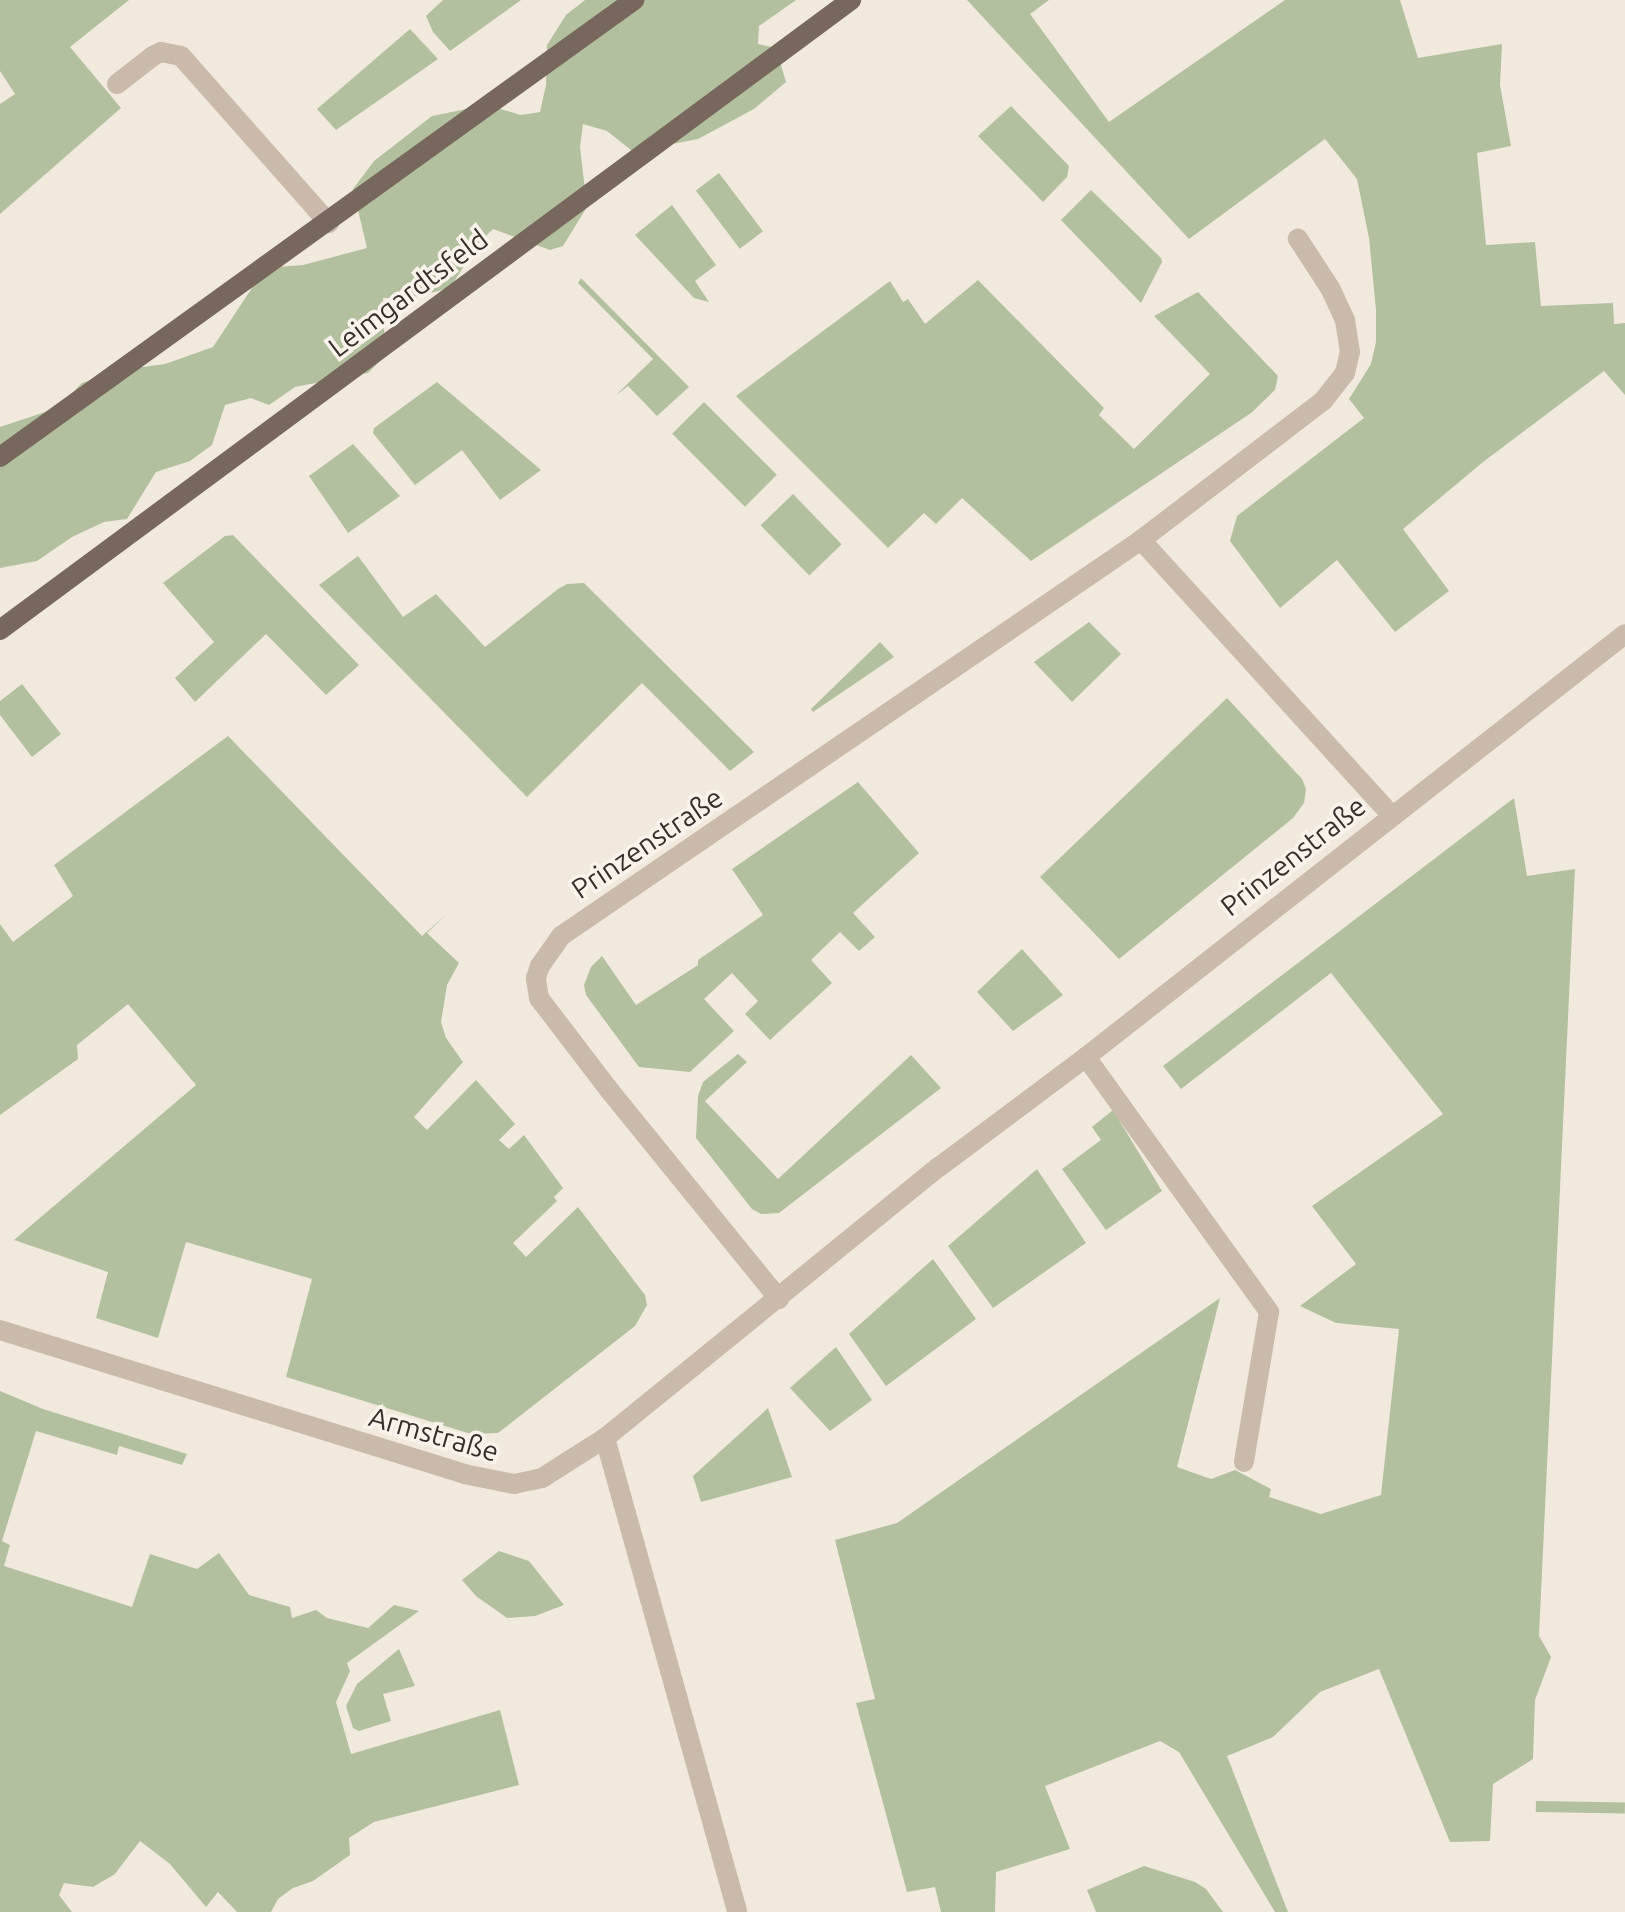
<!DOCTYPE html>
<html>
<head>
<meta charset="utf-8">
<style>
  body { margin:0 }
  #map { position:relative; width:1625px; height:1912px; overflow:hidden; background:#f1e9de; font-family:Ubuntu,sans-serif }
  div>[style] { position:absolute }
  .green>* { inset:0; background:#b3c09f; transform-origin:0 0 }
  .minor>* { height:20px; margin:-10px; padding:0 10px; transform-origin:10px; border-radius:10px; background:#c9baab }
  .major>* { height:20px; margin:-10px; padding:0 10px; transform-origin:10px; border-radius:10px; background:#78675c }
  span { translate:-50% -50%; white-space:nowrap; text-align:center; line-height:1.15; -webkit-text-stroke:7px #f9f3eb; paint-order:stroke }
  .street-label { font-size:28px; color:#372f2a }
</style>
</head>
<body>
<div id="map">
  <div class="green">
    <div style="clip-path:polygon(0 0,129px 0,70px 47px,121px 108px,0 214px,0 104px,15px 94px,0 71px)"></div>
    <div style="clip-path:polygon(443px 0,521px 0,450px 51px,433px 32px,426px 16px)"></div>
    <div style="clip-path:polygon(585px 0,796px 0,759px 26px,758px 44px,776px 48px,786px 82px,754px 109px,698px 139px,672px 144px,631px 150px,607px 131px,583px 124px,580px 147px,587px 207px,563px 246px,550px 250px,493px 229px,478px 244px,450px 288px,410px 298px,383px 298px,385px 356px,368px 373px,295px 387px,269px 405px,251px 398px,225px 405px,212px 445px,190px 461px,156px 472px,127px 519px,104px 522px,72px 537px,37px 561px,0 568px,0 427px,57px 408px,82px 383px,120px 370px,165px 364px,213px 347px,265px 268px,303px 265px,367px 248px,353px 189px,374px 161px,432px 116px,486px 105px,521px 115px,540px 112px,546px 85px,547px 45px,566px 15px)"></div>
    <div style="clip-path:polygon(967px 0,1049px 0,1030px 14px,1109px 122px,1285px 0,1400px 0,1418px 58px,1502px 44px,1500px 85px,1511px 146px,1477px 153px,1486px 245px,1535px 242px,1541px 306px,1613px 303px,1614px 324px,1625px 323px,1625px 395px,1604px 371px,1483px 462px,1403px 529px,1449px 591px,1395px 632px,1337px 560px,1280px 608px,1230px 541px,1237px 516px,1364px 418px,1349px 399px,1371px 364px,1376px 342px,1376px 310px,1369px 238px,1357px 179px,1325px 139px,1189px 239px)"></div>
    <div style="clip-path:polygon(410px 29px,438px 59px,336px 130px,317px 109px)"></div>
    <div style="clip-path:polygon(1011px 106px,1069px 166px,1067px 177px,1043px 202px,978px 136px)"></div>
    <div style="left:719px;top:173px;width:73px;height:29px;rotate:53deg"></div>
    <div style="clip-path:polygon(1091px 190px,1161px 258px,1162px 262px,1141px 303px,1061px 220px)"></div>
    <div style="clip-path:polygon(672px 205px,716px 265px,695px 281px,709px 302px,694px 298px,635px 235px)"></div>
    <div style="clip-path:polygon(581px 278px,689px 387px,657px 416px,628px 386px,615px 396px,653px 359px,578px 283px)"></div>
    <div style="clip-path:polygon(978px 280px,1104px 408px,1099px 415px,1134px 449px,1210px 374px,1154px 316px,1198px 292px,1278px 376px,1275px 390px,1251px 413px,1031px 561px,962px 498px,936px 524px,924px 513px,888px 548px,736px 396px,890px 281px,903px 302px,908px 299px,925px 324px)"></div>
    <div style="clip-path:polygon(437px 382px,541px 470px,500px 500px,462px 450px,415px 485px,373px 433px,374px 428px)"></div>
    <div style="left:704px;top:402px;width:103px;height:45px;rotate:45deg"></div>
    <div style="clip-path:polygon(353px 444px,400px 496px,348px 533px,309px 476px)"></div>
    <div style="left:793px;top:494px;width:70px;height:45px;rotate:46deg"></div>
    <div style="clip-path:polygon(233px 535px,359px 665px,326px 695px,266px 634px,195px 702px,175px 678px,214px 642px,163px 583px,225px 536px)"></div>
    <div style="clip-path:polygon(358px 556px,403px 617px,436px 594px,485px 647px,558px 589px,567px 584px,584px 583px,754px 752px,730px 771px,642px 683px,527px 797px,319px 585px)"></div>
    <div style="clip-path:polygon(1089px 622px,1121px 654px,1072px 702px,1034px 662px)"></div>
    <div style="clip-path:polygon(880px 642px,894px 657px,813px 712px,811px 709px)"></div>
    <div style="clip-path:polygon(22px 684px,61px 734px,32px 757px,0 715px,0 701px)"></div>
    <div style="clip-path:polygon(1227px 698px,1302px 779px,1306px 789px,1304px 803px,1293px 818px,1119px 959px,1040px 877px)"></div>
    <div style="clip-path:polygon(228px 736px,422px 936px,447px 914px,427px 933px,459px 963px,447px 985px,441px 1022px,446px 1038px,463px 1062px,414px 1117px,427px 1130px,476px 1080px,515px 1124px,499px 1140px,509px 1149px,524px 1135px,563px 1188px,554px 1197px,557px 1201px,513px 1243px,526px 1257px,578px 1207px,645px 1295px,647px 1305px,635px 1326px,498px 1433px,471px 1434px,286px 1377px,312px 1279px,186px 1242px,158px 1338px,96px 1318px,108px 1272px,14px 1240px,196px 1085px,128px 1004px,77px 1045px,78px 1059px,0 1115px,0 924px,13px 942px,73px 896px,54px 865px)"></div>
    <div style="clip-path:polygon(858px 782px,919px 853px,853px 913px,875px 937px,859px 951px,840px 932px,811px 960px,832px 983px,770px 1040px,745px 1014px,758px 1001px,732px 973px,704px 999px,734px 1031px,690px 1072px,639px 1067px,586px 995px,584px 985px,591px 967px,602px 956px,636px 1005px,698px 965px,698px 960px,763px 915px,732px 869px)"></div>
    <div style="clip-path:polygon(1514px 798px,1527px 876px,1575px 869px,1539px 1636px,1551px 1657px,1535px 1700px,1533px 1759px,1493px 1784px,1490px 1841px,1450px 1842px,1379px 1669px,1320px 1692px,1273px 1737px,1227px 1756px,1288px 1912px,1275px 1912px,1179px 1752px,1160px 1741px,1045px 1786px,1070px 1849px,996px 1872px,995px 1912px,941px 1912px,935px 1887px,907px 1892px,856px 1703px,875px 1699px,835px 1540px,897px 1523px,1220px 1298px,1177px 1467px,1211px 1479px,1235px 1470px,1271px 1489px,1269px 1497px,1321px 1514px,1381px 1495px,1399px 1329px,1336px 1323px,1300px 1306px,1356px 1264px,1312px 1206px,1443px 1114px,1331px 973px,1181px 1089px,1163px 1066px)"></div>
    <div style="clip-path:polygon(1022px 949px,1063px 995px,1013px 1031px,977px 992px)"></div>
    <div style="clip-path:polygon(738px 1054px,747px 1062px,705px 1101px,778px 1179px,911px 1055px,941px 1088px,779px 1213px,761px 1214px,752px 1209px,696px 1138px,698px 1096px,703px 1082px)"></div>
    <div style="clip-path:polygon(1113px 1110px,1162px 1191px,1106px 1230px,1062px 1169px,1101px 1140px,1092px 1127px)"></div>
    <div style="clip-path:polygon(1037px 1169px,1086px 1243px,993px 1308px,948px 1246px)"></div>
    <div style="clip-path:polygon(933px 1259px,976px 1319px,886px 1386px,849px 1334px)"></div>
    <div style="clip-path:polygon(836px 1347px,872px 1400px,830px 1431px,790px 1388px)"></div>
    <div style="clip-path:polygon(0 1391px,43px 1409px,187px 1454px,182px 1465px,119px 1446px,117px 1455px,36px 1431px,2px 1541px,10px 1545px,4px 1566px,132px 1607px,150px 1554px,197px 1569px,219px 1553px,249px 1595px,290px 1607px,292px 1618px,316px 1610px,327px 1618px,368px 1628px,394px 1605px,419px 1611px,347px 1663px,350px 1671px,336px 1702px,351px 1754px,500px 1710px,519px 1785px,374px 1822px,349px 1838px,350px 1855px,313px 1881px,293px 1888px,278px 1899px,271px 1912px,237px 1912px,218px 1892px,206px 1907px,170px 1864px,140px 1841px,115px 1874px,93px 1887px,64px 1883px,59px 1895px,72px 1912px,0 1912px)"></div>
    <div style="clip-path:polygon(768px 1408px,792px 1477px,701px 1502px,693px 1476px)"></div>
    <div style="clip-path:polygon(499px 1551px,529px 1561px,564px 1605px,535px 1616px,507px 1618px,476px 1596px,462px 1580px)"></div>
    <div style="clip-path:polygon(399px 1649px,415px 1686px,383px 1694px,391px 1721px,359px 1731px,353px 1728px,346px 1706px,357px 1684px)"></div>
    <div style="left:1536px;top:1801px;width:89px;height:11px;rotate:1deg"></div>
    <div style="clip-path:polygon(1144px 1866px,1195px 1882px,1206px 1889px,1223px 1912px,1096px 1912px,1087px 1890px)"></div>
  </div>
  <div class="minor">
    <div style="left:117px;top:84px;width:46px;rotate:-37.9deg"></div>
    <div style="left:153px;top:56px;width:9px;rotate:-27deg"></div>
    <div style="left:161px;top:52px;width:20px;rotate:11deg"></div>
    <div style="left:181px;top:56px;width:223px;rotate:48.5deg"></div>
    <div style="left:1141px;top:540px;width:229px;rotate:-37.4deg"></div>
    <div style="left:1323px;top:401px;width:36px;rotate:-52deg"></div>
    <div style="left:1345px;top:373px;width:22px;rotate:-77deg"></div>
    <div style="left:1350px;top:352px;width:32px;rotate:-99deg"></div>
    <div style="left:1345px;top:320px;width:35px;rotate:-115deg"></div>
    <div style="left:1330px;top:288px;width:59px;rotate:-123.1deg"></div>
    <div style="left:1086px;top:1057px;width:314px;rotate:54.3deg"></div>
    <div style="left:1269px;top:1312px;width:152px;rotate:99.5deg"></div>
    <div style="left:779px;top:1299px;width:268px;rotate:-129.1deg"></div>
    <div style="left:610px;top:1091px;width:117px;rotate:-127.4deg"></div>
    <div style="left:539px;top:998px;width:20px;rotate:-99deg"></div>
    <div style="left:536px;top:978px;width:13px;rotate:-72deg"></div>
    <div style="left:540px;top:966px;width:37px;rotate:-55deg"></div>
    <div style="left:561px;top:936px;width:702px;rotate:-34.32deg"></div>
    <div style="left:1141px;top:540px;width:372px;rotate:47.7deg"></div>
    <div style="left:0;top:1330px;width:486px;rotate:17.2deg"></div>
    <div style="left:464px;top:1474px;width:51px;rotate:11.3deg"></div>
    <div style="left:514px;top:1484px;width:29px;rotate:-12deg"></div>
    <div style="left:542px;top:1478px;width:75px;rotate:-32.4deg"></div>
    <div style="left:605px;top:1438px;width:430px;rotate:-39.1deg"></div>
    <div style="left:939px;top:1167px;width:184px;rotate:-36.8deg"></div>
    <div style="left:1086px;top:1057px;width:685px;rotate:-38.12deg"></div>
    <div style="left:605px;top:1438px;width:492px;rotate:74.4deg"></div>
  </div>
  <div class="major">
    <div style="left:0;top:457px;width:782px;rotate:-35.78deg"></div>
    <div style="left:0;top:630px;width:1059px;rotate:-36.51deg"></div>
  </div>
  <div class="street-label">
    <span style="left:408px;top:293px;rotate:-37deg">Leimgardtsfeld</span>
    <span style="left:647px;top:843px;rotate:-34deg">Prinzenstraße</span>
    <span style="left:1293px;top:856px;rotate:-38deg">Prinzenstraße</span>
    <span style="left:434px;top:1434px;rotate:16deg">Armstraße</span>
  </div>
</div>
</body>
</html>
